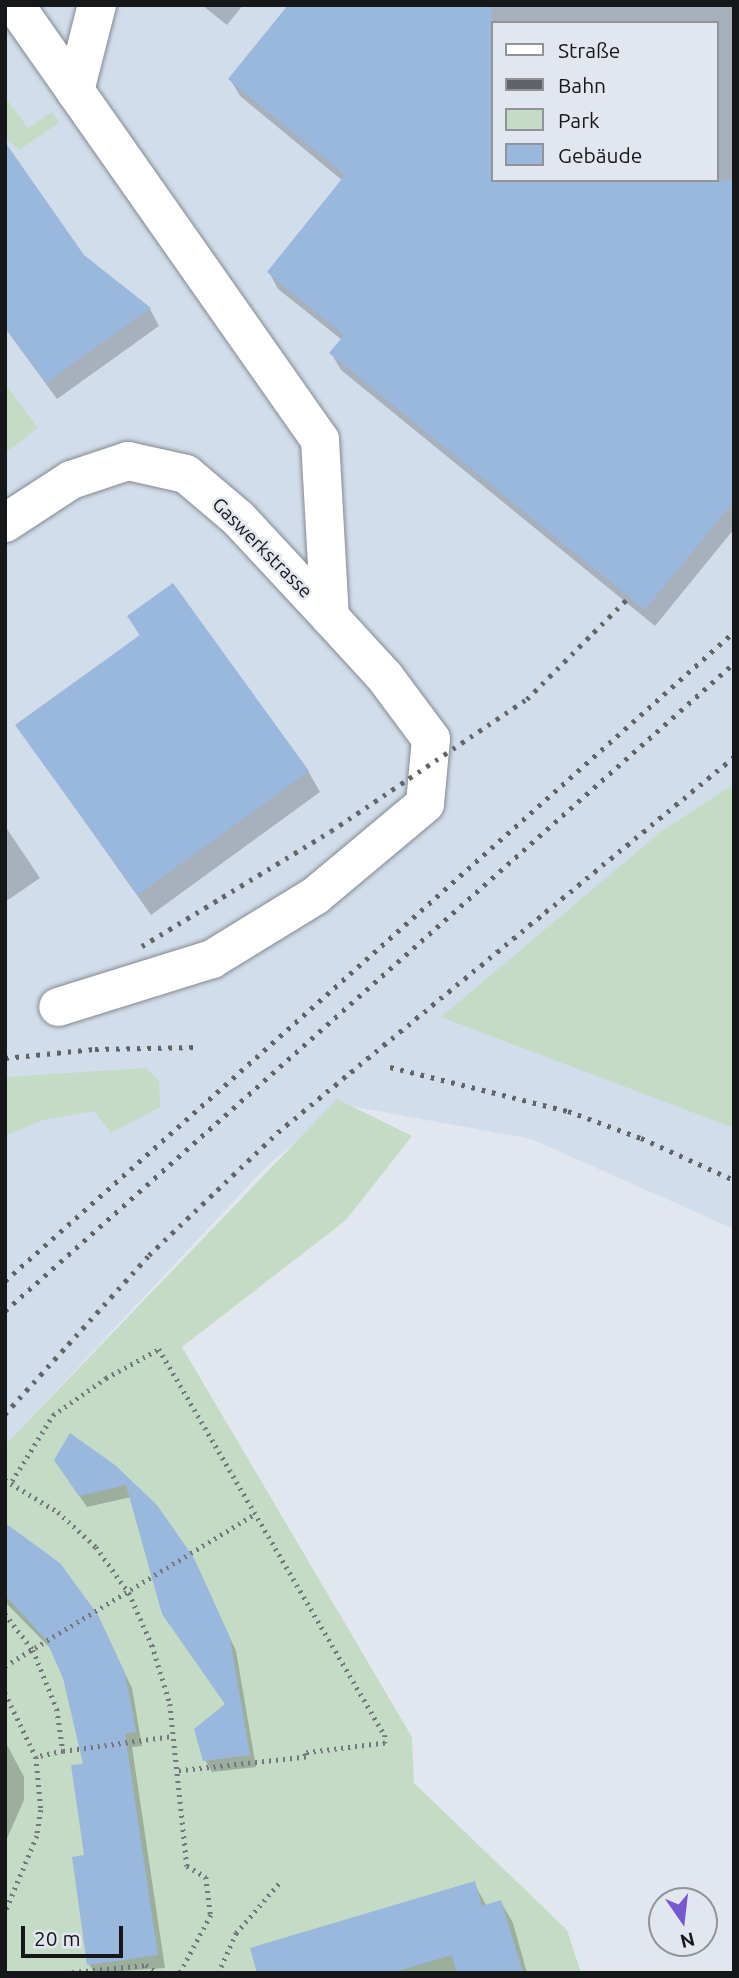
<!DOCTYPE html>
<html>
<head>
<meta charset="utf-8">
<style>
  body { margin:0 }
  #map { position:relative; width:739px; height:1978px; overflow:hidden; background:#e2e7ef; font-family:Ubuntu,sans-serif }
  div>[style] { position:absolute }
  .built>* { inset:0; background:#d2ddeb }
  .green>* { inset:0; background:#c4dbc5 }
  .shadow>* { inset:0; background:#0003 }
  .building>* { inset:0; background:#9ab7dd }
  .path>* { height:4.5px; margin-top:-2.25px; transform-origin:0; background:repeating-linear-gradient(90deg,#74777c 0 2px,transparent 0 7px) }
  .roads { filter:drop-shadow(0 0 2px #848990) drop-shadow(0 0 2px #848990) }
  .minor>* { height:38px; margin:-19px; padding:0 19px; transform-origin:19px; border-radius:19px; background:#fff }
  .rail>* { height:5px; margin-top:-2.5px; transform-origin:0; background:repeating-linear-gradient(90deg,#606368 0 3.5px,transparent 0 10.5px) }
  span { translate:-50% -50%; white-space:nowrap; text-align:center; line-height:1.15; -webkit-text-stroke:5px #e2e7ef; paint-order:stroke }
  .street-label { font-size:19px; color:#151719 }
  .frame { position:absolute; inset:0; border:7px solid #151719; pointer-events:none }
  .legend { position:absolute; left:491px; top:21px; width:228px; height:161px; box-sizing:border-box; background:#e2e7ef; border:2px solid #909499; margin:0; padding:9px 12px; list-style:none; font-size:21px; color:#151719 }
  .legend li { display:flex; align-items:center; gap:14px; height:35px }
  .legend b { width:35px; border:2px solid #909499 }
  .north { position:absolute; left:648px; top:1887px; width:70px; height:70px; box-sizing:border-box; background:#e2e7ef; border:2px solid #909499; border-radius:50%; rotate:166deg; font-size:19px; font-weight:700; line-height:28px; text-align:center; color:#151719 }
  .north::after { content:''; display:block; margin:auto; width:24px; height:32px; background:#7658d2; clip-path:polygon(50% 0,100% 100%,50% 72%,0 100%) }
  .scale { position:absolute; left:21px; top:1926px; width:102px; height:32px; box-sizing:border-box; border:4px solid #151719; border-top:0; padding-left:9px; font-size:21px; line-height:24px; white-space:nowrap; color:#151719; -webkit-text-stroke:5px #e2e7ef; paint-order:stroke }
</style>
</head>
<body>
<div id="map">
  <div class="built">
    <div style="clip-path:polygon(evenodd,5px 5px,734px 5px,734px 784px,663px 830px,724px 1122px,734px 1128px,734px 1229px,531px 1139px,339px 1104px,265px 1168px,5px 1445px,5px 5px,492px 23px,716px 23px,716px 180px,492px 180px,492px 23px)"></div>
  </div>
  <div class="green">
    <div style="clip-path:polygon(5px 97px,28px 128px,52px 112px,59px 123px,19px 150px,5px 138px)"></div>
    <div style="clip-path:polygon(5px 384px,38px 428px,5px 453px)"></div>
    <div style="clip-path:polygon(734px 784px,734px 1128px,441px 1017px,663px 830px)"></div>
    <div style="clip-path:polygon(146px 1068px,159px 1081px,160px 1107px,111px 1133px,94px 1111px,43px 1120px,5px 1136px,5px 1077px)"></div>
    <div style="clip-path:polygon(337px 1099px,412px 1136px,346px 1220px,182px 1347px,412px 1737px,414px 1783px,567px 1930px,581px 1973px,5px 1973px,5px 1445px)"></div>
  </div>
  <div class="shadow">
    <div style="clip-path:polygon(202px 5px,243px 5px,227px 25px)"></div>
    <div style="clip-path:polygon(evenodd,291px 5px,734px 5px,734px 529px,655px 626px,341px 370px,331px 353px,342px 340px,278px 289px,269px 272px,343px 181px,240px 96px,230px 79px,291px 5px,492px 23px,716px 23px,716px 180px,492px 180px,492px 23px)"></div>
    <div style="clip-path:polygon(5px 174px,83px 256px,150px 309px,159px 326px,57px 399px,5px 328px)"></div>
    <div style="clip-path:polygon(129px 617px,308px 771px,320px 792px,151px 915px,17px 726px,140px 636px)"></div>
    <div style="clip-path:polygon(5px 826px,40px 878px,5px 902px)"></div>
    <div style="clip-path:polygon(114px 1466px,200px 1572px,236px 1651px,256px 1767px,212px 1772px,205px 1760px,227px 1705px,131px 1497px,87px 1507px,63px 1472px)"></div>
    <div style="clip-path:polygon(5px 1526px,97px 1616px,132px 1688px,142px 1746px,132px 1747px,165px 1968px,94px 1973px,89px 1964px,85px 1765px,73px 1702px,51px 1649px,5px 1602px)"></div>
    <div style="clip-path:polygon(5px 1741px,24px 1777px,24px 1800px,5px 1843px)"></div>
    <div style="clip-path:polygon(474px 1883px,487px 1907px,501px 1902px,513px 1923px,527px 1973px,259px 1973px)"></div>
  </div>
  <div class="building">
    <div style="clip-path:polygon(288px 5px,492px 5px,492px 180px,734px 180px,734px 501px,645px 610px,329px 353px,344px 335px,267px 272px,345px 175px,228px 79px)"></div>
    <div style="clip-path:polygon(5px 142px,84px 255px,151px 308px,46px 383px,5px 327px)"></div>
    <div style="clip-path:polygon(173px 583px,309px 771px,138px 895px,15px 725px,140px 635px,127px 616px)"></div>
    <div style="clip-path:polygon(70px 1433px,115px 1465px,157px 1505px,194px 1558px,230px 1638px,250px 1755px,203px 1761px,194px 1729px,225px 1704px,162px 1614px,126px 1485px,79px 1496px,54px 1460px)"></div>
    <div style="clip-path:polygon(5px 1523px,60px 1563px,98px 1615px,125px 1673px,136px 1732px,125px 1734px,158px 1955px,87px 1965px,72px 1857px,84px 1855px,71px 1765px,83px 1764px,63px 1678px,46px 1640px,5px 1595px)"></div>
    <div style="clip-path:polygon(475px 1881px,482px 1906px,501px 1900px,523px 1973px,457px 1973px,452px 1955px,391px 1973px,257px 1973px,250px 1948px)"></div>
  </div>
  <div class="path">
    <div style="left:5px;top:1480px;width:62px;rotate:31.1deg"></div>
    <div style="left:58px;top:1512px;width:52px;rotate:42.6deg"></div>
    <div style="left:96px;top:1547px;width:57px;rotate:54.3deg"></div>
    <div style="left:129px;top:1593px;width:57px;rotate:66.1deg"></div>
    <div style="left:152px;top:1645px;width:62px;rotate:73deg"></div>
    <div style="left:170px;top:1704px;width:163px;rotate:84deg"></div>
    <div style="left:187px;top:1866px;width:22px;rotate:30deg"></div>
    <div style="left:206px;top:1877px;width:38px;rotate:83deg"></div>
    <div style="left:211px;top:1915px;width:66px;rotate:118.1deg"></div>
    <div style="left:12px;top:1481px;width:78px;rotate:-58.2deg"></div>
    <div style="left:53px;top:1415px;width:65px;rotate:-34.9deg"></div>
    <div style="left:106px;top:1378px;width:60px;rotate:-28.7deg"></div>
    <div style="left:159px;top:1349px;width:447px;rotate:59.7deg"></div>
    <div style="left:385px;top:1735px;width:8px;rotate:90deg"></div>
    <div style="left:385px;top:1743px;width:81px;rotate:172.9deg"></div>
    <div style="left:305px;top:1753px;width:4px;rotate:76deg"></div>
    <div style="left:306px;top:1757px;width:130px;rotate:173.8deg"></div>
    <div style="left:5px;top:1614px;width:46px;rotate:52.1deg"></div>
    <div style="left:33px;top:1650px;width:64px;rotate:67.9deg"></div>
    <div style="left:57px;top:1709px;width:42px;rotate:81.9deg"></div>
    <div style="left:63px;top:1751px;width:28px;rotate:167deg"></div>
    <div style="left:5px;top:1666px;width:293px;rotate:-31.3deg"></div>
    <div style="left:5px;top:1693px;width:71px;rotate:64.2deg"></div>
    <div style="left:36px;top:1757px;width:53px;rotate:84.6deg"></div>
    <div style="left:41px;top:1810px;width:26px;rotate:99deg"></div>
    <div style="left:37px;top:1836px;width:83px;rotate:112.6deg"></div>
    <div style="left:63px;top:1751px;width:111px;rotate:-7.8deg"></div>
    <div style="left:65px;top:1973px;width:81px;rotate:-5.6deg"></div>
    <div style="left:146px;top:1965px;width:14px;rotate:34deg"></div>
    <div style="left:218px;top:1973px;width:44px;rotate:-65.8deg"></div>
    <div style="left:236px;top:1933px;width:67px;rotate:-49.2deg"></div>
  </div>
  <div class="roads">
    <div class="minor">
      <div style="left:15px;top:5px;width:531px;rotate:54.96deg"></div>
      <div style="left:320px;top:440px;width:177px;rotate:86.8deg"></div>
      <div style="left:75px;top:91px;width:89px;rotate:-75.7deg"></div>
      <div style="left:5px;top:523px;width:79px;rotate:-33.1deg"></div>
      <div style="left:71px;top:480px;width:60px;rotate:-18.4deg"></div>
      <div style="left:128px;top:461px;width:59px;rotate:12.6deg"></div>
      <div style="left:186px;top:474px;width:68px;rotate:40.2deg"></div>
      <div style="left:238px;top:518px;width:135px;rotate:47.1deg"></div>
      <div style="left:330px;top:617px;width:81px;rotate:47.5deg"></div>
      <div style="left:385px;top:677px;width:77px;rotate:53.4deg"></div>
      <div style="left:431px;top:739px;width:65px;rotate:95.3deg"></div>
      <div style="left:425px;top:804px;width:143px;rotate:140.1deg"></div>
      <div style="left:315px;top:896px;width:121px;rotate:148.5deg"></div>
      <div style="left:212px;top:959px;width:161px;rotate:162.7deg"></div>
    </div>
  </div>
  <div class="rail">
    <div style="left:142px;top:946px;width:221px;rotate:-31.3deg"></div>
    <div style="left:331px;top:831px;width:236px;rotate:-34deg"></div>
    <div style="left:527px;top:699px;width:144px;rotate:-45deg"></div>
    <div style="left:5px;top:1058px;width:90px;rotate:-5.7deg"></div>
    <div style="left:95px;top:1049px;width:103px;rotate:-1.1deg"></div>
    <div style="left:390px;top:1067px;width:183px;rotate:13.9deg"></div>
    <div style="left:568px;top:1111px;width:78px;rotate:20.3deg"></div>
    <div style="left:641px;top:1138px;width:102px;rotate:24.3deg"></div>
    <div style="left:5px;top:1281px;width:976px;rotate:-41.68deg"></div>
    <div style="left:5px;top:1311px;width:975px;rotate:-41.63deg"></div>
    <div style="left:5px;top:1414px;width:215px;rotate:-47.8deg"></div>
    <div style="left:149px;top:1255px;width:178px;rotate:-43.6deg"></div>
    <div style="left:278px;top:1132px;width:590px;rotate:-39.43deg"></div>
  </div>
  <div class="street-label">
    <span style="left:262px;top:548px;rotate:45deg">Gaswerkstrasse</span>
  </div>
  <div class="frame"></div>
  <ul class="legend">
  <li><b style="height:9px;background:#fff"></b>Straße</li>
  <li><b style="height:9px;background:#606368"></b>Bahn</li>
  <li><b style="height:19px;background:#c4dbc5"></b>Park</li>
  <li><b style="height:19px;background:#9ab7dd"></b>Gebäude</li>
  </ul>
  <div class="north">N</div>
  <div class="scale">20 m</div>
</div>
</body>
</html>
